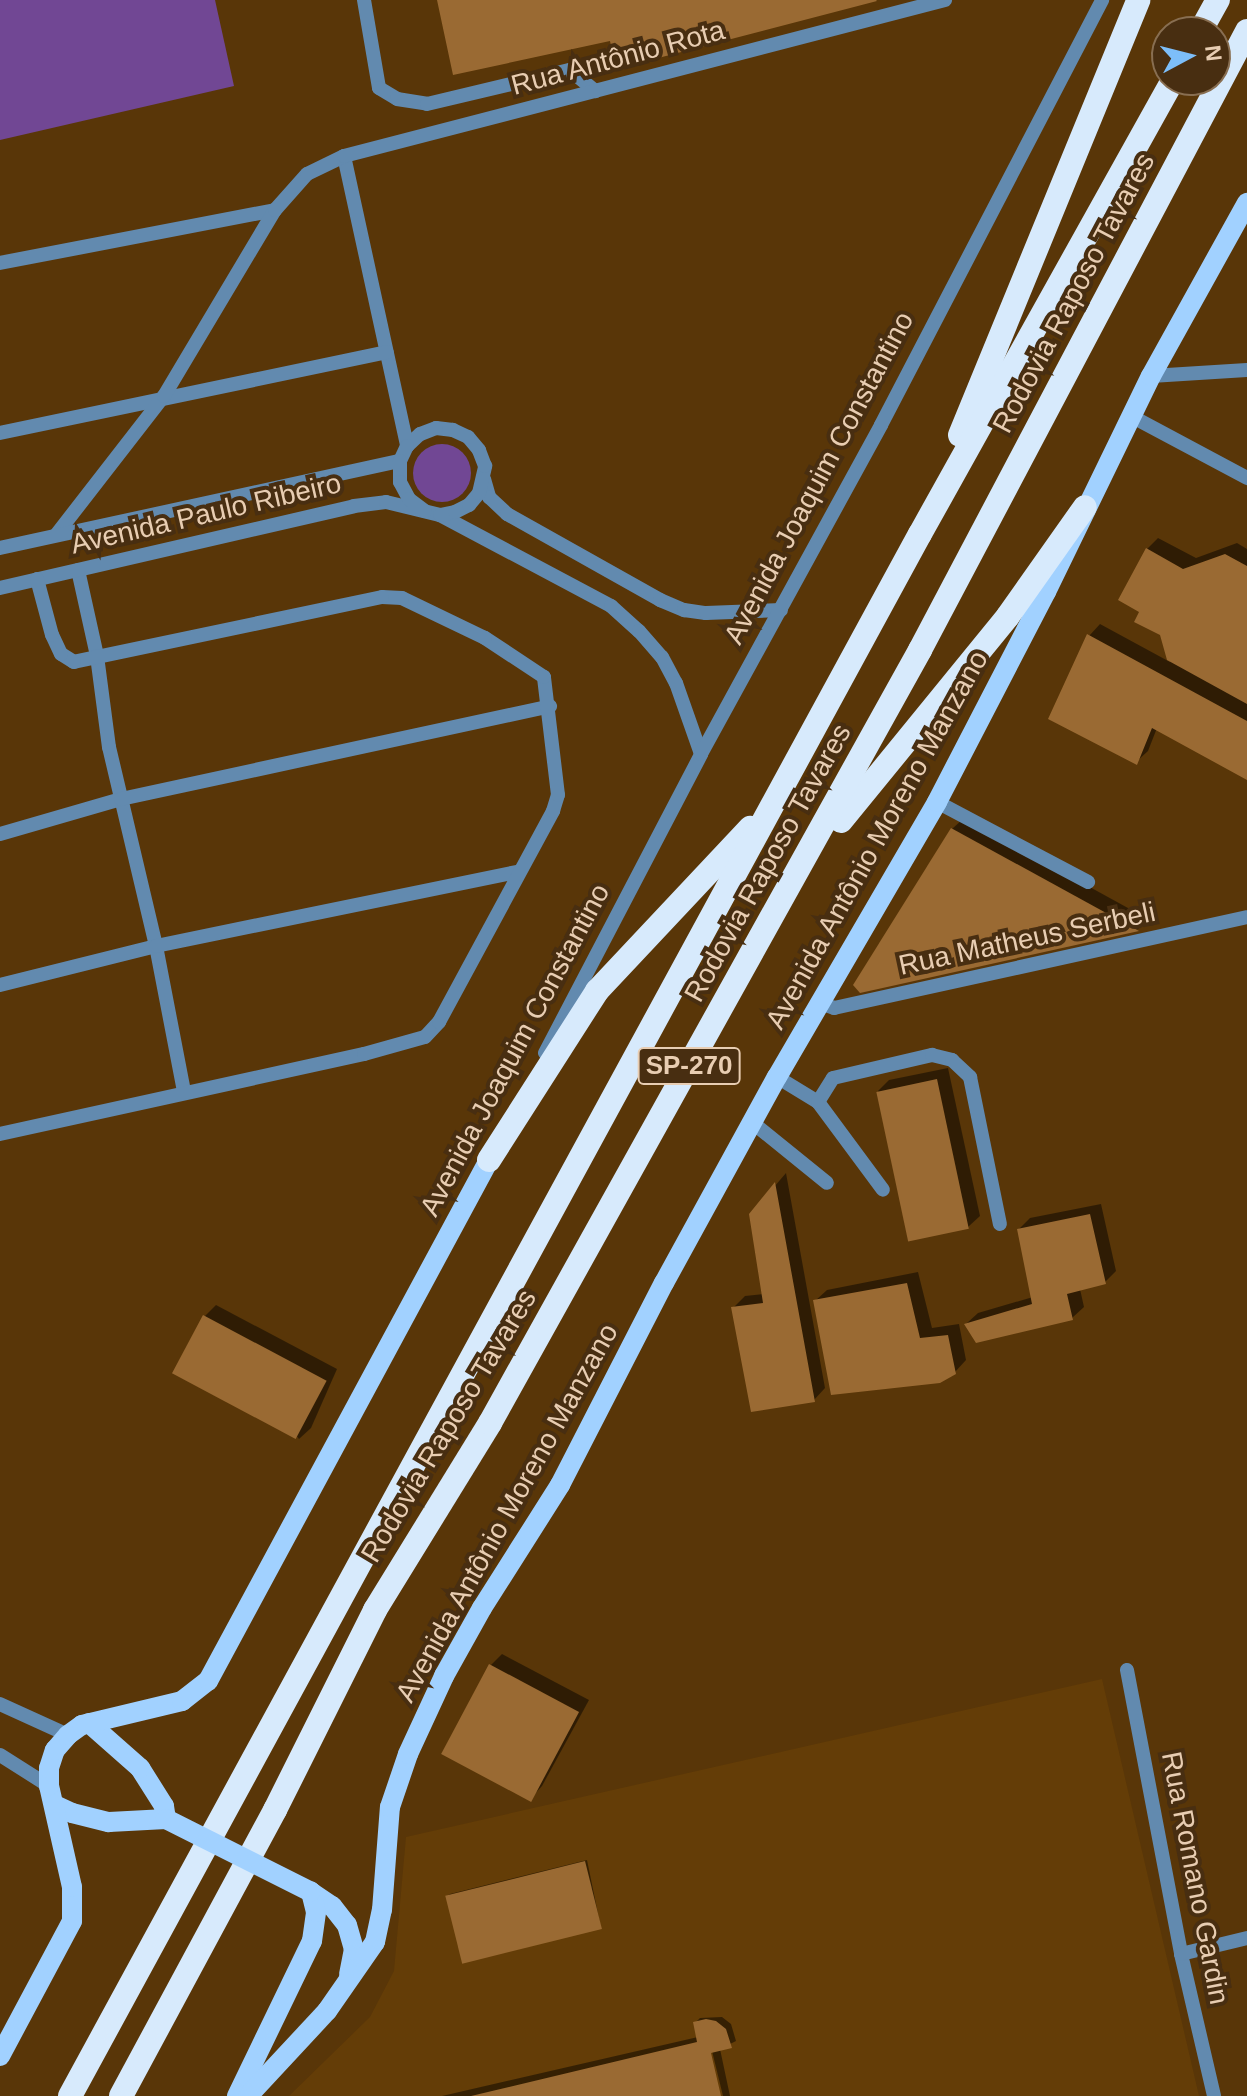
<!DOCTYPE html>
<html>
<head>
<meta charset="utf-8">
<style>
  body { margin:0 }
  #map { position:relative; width:1247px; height:2096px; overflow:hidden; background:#593608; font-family:Helvetica,sans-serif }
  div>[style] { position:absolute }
  .built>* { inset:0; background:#643d07 }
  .green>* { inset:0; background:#714794 }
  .round { border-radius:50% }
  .shadow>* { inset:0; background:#0007 }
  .building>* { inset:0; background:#9a6a33; transform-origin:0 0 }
  .minor>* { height:14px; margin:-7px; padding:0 7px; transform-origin:7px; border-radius:7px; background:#628aaf }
  .major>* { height:20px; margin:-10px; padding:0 10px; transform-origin:10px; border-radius:10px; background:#a1d1ff }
  .highway>* { height:24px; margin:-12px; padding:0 12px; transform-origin:12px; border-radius:12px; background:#d7eafc }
  .major-bridge>* { height:20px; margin:-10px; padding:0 10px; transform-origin:10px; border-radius:10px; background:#a1d1ff }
  span { translate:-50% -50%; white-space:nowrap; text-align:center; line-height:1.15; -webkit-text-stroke:8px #482e11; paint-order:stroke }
  .shield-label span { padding:2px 6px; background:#482e11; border:2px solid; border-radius:6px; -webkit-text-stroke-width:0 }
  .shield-label { font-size:26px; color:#e8cdb2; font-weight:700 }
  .street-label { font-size:28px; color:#e8cdb2 }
  .north { position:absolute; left:1151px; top:16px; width:80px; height:80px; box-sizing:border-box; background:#482e11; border:2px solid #886e51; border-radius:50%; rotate:83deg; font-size:22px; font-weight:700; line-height:32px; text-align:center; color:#e8cdb2 }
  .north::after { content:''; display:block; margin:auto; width:28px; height:36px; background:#7dbef9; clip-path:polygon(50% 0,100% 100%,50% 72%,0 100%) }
</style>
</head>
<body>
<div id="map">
  <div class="built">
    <div style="clip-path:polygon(1102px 1679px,1199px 2096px,289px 2096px,370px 2017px,394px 1971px,406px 1837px)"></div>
  </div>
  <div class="green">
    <div style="clip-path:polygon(0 0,215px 0,234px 86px,0 140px)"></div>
    <div class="round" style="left:413px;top:444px;width:58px;height:58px"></div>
  </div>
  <div class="shadow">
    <div style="clip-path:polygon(1158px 538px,1196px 558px,1237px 543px,1247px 549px,1247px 777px,1157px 728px,1148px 751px,1136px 762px,1089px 636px,1100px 624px,1170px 662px,1161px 634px,1142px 611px,1147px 549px)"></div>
    <div style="clip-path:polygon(964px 818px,1148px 919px,1138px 929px,860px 991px,952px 829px)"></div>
    <div style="clip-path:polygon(948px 1068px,980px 1216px,968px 1227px,878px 1091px,889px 1080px)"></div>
    <div style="clip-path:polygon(786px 1173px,825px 1388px,814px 1400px,733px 1308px,745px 1296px,764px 1294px,751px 1214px)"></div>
    <div style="clip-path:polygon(1101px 1204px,1116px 1271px,1105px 1282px,1080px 1289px,1084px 1307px,1072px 1318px,966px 1324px,978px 1313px,1033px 1297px,1019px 1229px,1030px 1218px)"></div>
    <div style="clip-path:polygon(918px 1272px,932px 1328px,959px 1324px,966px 1360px,955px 1372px,815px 1301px,827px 1290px)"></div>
    <div style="clip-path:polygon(216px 1305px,337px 1369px,311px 1428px,299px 1439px,205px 1316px)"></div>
    <div style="clip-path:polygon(502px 1654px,589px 1700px,542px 1786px,531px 1798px,491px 1665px)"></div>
    <div style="clip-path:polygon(587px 1860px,601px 1928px,447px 1896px,450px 1894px)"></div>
    <div style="clip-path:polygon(722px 2017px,731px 2024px,736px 2041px,720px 2049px,730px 2096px,723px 2096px,712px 2051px,708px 2051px,719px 2096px,442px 2096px,698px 2037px,695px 2023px,700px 2018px)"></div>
  </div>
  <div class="building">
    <div style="clip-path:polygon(437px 0,876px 0,877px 1px,616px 69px,610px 41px,453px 75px)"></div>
    <div style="clip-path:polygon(1146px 548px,1183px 569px,1225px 554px,1247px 566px,1247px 704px,1167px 660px,1160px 635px,1134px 622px,1139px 612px,1118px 600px)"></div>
    <div style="clip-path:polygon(1087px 634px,1247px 721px,1247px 780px,1152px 728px,1137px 765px,1048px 719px)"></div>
    <div style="clip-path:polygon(951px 828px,1139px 931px,860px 993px,853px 985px)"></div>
    <div style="left:937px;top:1079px;width:153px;height:62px;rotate:78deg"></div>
    <div style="clip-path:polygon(775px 1182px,815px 1402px,751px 1412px,731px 1307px,763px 1303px,749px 1214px)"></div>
    <div style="clip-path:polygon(1090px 1214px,1106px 1284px,1067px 1294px,1073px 1320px,976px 1343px,964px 1324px,1032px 1304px,1017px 1229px)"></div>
    <div style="clip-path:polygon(907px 1283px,920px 1338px,948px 1335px,956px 1374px,940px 1383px,831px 1395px,813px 1300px)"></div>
    <div style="left:203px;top:1315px;width:140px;height:66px;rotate:28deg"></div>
    <div style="left:489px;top:1664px;width:102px;height:102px;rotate:28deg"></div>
    <div style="left:585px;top:1861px;width:70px;height:144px;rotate:76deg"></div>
    <div style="clip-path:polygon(706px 2019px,716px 2021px,726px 2029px,732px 2048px,711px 2053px,721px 2096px,471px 2096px,697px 2042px,693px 2022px)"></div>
  </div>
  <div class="minor">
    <div style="left:364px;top:0;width:89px;rotate:80.3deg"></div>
    <div style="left:379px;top:88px;width:21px;rotate:31deg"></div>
    <div style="left:397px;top:99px;width:30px;rotate:9deg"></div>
    <div style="left:427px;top:104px;width:147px;rotate:-13.4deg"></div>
    <div style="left:570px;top:70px;width:33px;rotate:40deg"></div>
    <div style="left:344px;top:156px;width:297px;rotate:77.7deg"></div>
    <div style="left:0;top:263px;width:280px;rotate:-10.9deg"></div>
    <div style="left:1151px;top:376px;width:96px;rotate:-3.6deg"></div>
    <div style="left:1131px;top:416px;width:132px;rotate:28.1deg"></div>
    <div style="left:0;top:433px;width:395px;rotate:-11.8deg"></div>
    <div style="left:484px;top:479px;width:19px;rotate:74deg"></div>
    <div style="left:489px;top:497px;width:25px;rotate:43deg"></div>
    <div style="left:507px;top:514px;width:176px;rotate:29.3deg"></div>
    <div style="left:660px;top:600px;width:26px;rotate:23deg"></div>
    <div style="left:684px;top:610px;width:22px;rotate:8deg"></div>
    <div style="left:706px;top:613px;width:75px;rotate:-2.3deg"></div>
    <div style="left:440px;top:515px;width:194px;rotate:28deg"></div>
    <div style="left:611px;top:606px;width:38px;rotate:42deg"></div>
    <div style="left:639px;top:631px;width:35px;rotate:49deg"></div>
    <div style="left:662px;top:657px;width:30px;rotate:62deg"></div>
    <div style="left:676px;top:683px;width:75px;rotate:70.6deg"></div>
    <div style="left:56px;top:535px;width:176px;rotate:-52.2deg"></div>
    <div style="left:164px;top:396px;width:217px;rotate:-59.2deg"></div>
    <div style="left:275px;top:210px;width:48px;rotate:-48.4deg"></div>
    <div style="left:307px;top:174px;width:41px;rotate:-25.9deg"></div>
    <div style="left:344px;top:156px;width:621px;rotate:-14.55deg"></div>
    <div style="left:0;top:548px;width:409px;rotate:-12.3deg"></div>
    <div style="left:78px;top:570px;width:88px;rotate:77.5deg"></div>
    <div style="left:97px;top:656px;width:92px;rotate:82.5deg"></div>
    <div style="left:109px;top:747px;width:204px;rotate:76.7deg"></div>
    <div style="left:156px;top:946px;width:149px;rotate:79.1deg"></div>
    <div style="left:0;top:588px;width:363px;rotate:-13deg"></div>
    <div style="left:354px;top:506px;width:32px;rotate:-7deg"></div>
    <div style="left:386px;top:502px;width:56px;rotate:13.5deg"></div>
    <div style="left:440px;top:515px;width:15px;rotate:-11deg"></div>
    <div style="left:455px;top:512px;width:16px;rotate:-27deg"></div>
    <div style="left:469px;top:505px;width:16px;rotate:-50deg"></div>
    <div style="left:479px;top:493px;width:28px;rotate:-77deg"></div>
    <div style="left:485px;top:466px;width:17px;rotate:-111deg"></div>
    <div style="left:479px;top:450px;width:17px;rotate:-130deg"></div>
    <div style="left:468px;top:437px;width:17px;rotate:-155deg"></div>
    <div style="left:453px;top:430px;width:17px;rotate:-173deg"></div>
    <div style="left:436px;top:428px;width:17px;rotate:159deg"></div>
    <div style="left:420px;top:434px;width:18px;rotate:137deg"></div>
    <div style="left:407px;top:446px;width:17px;rotate:115deg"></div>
    <div style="left:400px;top:461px;width:21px;rotate:90deg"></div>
    <div style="left:400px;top:482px;width:19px;rotate:62deg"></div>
    <div style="left:409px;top:499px;width:20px;rotate:37deg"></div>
    <div style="left:937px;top:802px;width:171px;rotate:27.9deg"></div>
    <div style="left:0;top:834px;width:126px;rotate:-16.1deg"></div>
    <div style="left:121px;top:799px;width:439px;rotate:-12.2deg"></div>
    <div style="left:0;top:985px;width:161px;rotate:-14deg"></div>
    <div style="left:156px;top:946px;width:369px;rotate:-11.6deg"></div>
    <div style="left:819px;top:1003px;width:16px;rotate:18deg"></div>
    <div style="left:834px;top:1008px;width:423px;rotate:-12.4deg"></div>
    <div style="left:545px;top:1053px;width:337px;rotate:-62.4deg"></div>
    <div style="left:701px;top:754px;width:375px;rotate:-61.3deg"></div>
    <div style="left:881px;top:425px;width:479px;rotate:-62.5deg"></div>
    <div style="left:777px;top:1077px;width:48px;rotate:31.4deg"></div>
    <div style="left:818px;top:1102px;width:109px;rotate:53.5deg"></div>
    <div style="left:818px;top:1102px;width:28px;rotate:-58deg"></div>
    <div style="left:833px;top:1078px;width:102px;rotate:-13.1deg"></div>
    <div style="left:932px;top:1055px;width:21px;rotate:14deg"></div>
    <div style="left:952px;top:1060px;width:25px;rotate:43deg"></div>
    <div style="left:970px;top:1077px;width:150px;rotate:78.5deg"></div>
    <div style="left:753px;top:1123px;width:95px;rotate:39deg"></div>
    <div style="left:0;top:1134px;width:373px;rotate:-12.4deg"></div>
    <div style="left:364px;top:1054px;width:63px;rotate:-15.6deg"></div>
    <div style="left:425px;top:1037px;width:21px;rotate:-47deg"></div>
    <div style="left:439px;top:1022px;width:240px;rotate:-61.6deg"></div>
    <div style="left:553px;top:811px;width:17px;rotate:-73deg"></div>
    <div style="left:558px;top:795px;width:119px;rotate:-96.8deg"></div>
    <div style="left:544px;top:677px;width:71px;rotate:-146.5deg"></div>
    <div style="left:485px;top:638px;width:92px;rotate:-154.3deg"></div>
    <div style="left:402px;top:598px;width:20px;rotate:-177deg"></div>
    <div style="left:382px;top:597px;width:315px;rotate:168.1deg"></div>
    <div style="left:74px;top:662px;width:15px;rotate:-148deg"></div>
    <div style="left:61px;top:654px;width:21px;rotate:-115deg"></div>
    <div style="left:52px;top:635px;width:58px;rotate:-105deg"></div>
    <div style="left:1127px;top:1670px;width:289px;rotate:79.2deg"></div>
    <div style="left:1181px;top:1954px;width:146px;rotate:76.9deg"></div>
    <div style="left:0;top:1704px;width:75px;rotate:24.5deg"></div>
    <div style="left:0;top:1755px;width:58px;rotate:32.3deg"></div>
    <div style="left:1181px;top:1954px;width:68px;rotate:-13.6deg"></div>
  </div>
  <div class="major">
    <div style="left:55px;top:1805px;width:19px;rotate:25deg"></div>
    <div style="left:72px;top:1813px;width:38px;rotate:14deg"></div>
    <div style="left:109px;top:1822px;width:57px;rotate:-3deg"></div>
    <div style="left:166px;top:1819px;width:13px;rotate:-99deg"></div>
    <div style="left:164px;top:1806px;width:45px;rotate:-122.3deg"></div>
    <div style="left:140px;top:1768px;width:68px;rotate:-138.6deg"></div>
    <div style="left:311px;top:1892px;width:25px;rotate:34deg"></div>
    <div style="left:332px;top:1906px;width:24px;rotate:52deg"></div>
    <div style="left:347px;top:1925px;width:25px;rotate:74deg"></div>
    <div style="left:354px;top:1949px;width:26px;rotate:101deg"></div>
    <div style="left:0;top:2056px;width:153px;rotate:-61.9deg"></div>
    <div style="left:72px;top:1921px;width:34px;rotate:-90deg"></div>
    <div style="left:72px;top:1887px;width:104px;rotate:-102.8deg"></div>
    <div style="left:49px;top:1786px;width:18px;rotate:-90deg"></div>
    <div style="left:49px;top:1768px;width:19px;rotate:-72deg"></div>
    <div style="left:55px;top:1750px;width:20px;rotate:-49deg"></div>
    <div style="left:68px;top:1735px;width:17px;rotate:-36deg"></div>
    <div style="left:82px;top:1725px;width:103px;rotate:-13.5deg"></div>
    <div style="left:182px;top:1701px;width:33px;rotate:-38deg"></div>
    <div style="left:208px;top:1681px;width:592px;rotate:-61.66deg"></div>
    <div style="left:237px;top:2096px;width:172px;rotate:-64.2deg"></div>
    <div style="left:312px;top:1941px;width:29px;rotate:-82deg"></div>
    <div style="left:316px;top:1912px;width:21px;rotate:-104deg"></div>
    <div style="left:248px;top:2096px;width:116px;rotate:-47.1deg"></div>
    <div style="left:327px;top:2011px;width:84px;rotate:-55.2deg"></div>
    <div style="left:375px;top:1942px;width:33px;rotate:-78deg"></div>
    <div style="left:382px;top:1910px;width:103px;rotate:-85.6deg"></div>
    <div style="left:390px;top:1807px;width:56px;rotate:-71.2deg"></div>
    <div style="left:408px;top:1754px;width:86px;rotate:-65.2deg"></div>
    <div style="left:444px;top:1676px;width:78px;rotate:-60.8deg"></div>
    <div style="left:482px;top:1608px;width:146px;rotate:-57.6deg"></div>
    <div style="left:560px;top:1485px;width:227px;rotate:-62.8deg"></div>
    <div style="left:664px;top:1283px;width:235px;rotate:-61.3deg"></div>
    <div style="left:777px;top:1077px;width:318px;rotate:-59.8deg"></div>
    <div style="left:937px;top:802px;width:237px;rotate:-62.6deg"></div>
    <div style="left:1046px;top:592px;width:240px;rotate:-64.1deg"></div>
    <div style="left:1151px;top:376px;width:198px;rotate:-61deg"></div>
  </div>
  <div class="highway">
    <div style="left:1200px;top:32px;width:37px;rotate:-61deg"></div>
    <div style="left:960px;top:435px;width:470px;rotate:-67.7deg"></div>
    <div style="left:841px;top:821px;width:264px;rotate:-50.8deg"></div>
    <div style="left:1008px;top:616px;width:133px;rotate:-54.8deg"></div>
    <div style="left:489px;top:1160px;width:201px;rotate:-57.4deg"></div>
    <div style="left:597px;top:991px;width:224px;rotate:-46.8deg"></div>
    <div style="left:70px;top:2096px;width:1778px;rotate:-61.45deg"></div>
    <div style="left:920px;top:534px;width:520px;rotate:-60.87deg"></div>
    <div style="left:121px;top:2096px;width:325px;rotate:-61.7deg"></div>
    <div style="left:275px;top:1810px;width:224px;rotate:-63.4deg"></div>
    <div style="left:375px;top:1610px;width:220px;rotate:-58.4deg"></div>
    <div style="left:490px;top:1423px;width:885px;rotate:-60.91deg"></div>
    <div style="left:920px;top:650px;width:700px;rotate:-62.15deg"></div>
  </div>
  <div class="major-bridge">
    <div style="left:166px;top:1819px;width:162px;rotate:26.7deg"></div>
  </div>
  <div class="shield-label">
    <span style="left:689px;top:1066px">SP-270</span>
  </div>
  <div class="street-label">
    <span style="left:618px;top:58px;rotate:-15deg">Rua Antônio Rota</span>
    <span style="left:1074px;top:293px;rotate:-62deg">Rodovia Raposo Tavares</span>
    <span style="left:819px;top:478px;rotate:-62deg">Avenida Joaquim Constantino</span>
    <span style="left:206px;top:514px;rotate:-13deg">Avenida Paulo Ribeiro</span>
    <span style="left:877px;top:840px;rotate:-61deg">Avenida Antônio Moreno Manzano</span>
    <span style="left:768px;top:863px;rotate:-61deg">Rodovia Raposo Tavares</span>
    <span style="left:1027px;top:939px;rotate:-12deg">Rua Matheus Serbeli</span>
    <span style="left:515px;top:1050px;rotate:-62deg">Avenida Joaquim Constantino</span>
    <span style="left:449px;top:1426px;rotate:-59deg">Rodovia Raposo Tavares</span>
    <span style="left:507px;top:1513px;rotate:-61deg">Avenida Antônio Moreno Manzano</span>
    <span style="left:1195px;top:1878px;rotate:79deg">Rua Romano Gardin</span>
  </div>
  <div class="north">N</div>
</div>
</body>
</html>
